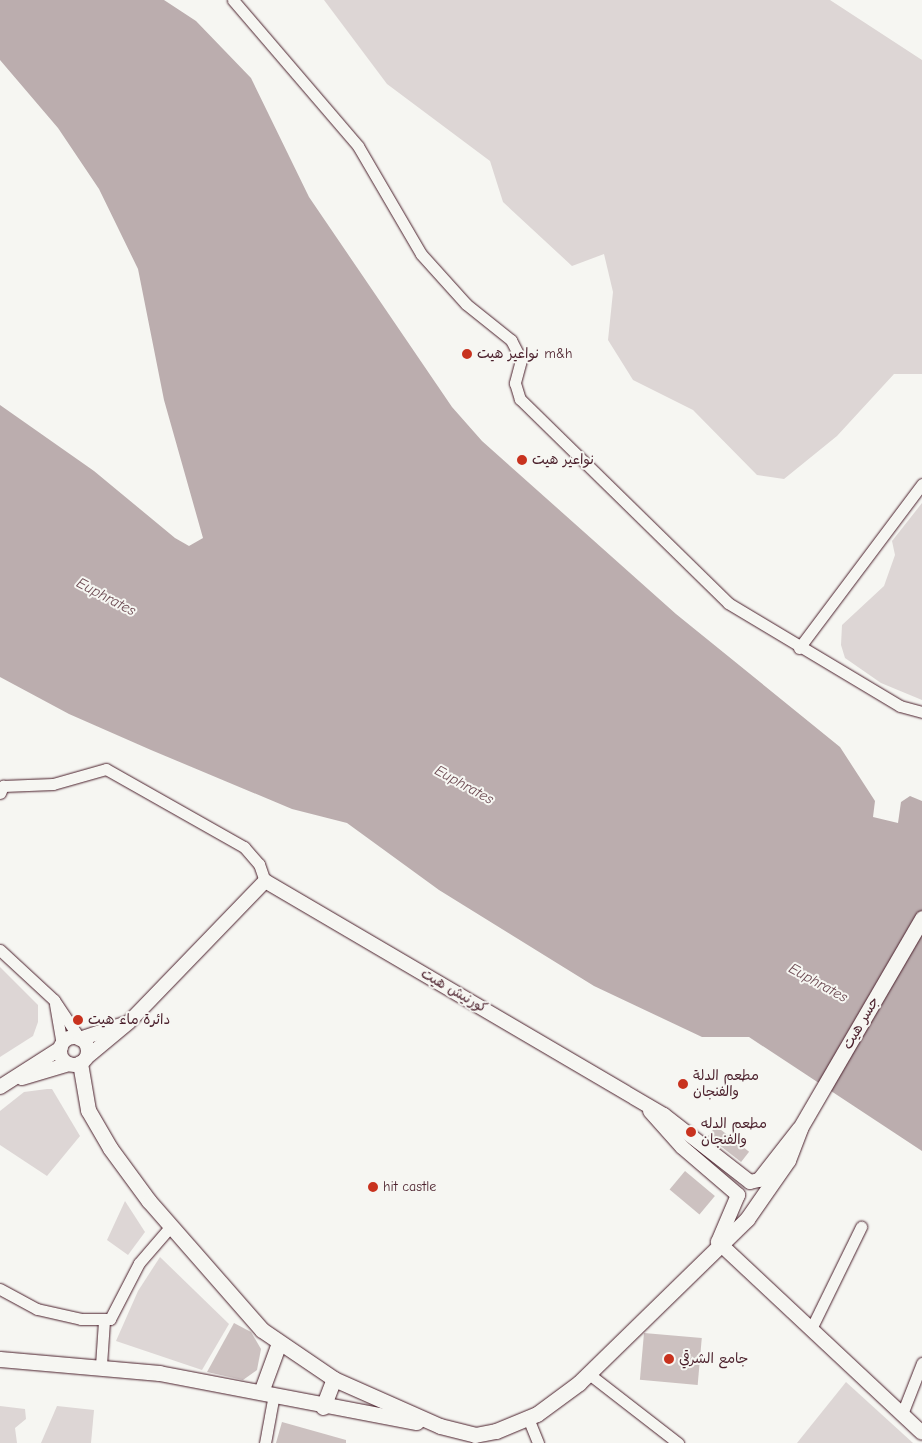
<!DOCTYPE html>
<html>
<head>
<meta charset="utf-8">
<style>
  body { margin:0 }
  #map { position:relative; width:922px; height:1443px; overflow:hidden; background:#f6f6f2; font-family:"Comic Neue","Playpen Sans Arabic",sans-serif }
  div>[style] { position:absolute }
  .green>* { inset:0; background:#ddd6d5 }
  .water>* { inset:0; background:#bbadae }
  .building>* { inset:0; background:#ccc1c0; transform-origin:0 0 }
  .roads { filter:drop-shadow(0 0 1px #4a1f2b) drop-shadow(0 0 1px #4a1f2b) }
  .minor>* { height:11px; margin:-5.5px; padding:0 5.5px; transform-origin:5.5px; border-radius:5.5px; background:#f6f6f2 }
  .tertiary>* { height:14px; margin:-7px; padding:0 7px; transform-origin:7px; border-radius:7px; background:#f6f6f2 }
  .tertiary>.ring { margin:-7px; padding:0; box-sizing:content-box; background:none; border:14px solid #f6f6f2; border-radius:50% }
  .secondary>* { height:15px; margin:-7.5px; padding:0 7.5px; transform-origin:7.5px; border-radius:7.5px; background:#f6f6f2 }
  .dots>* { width:14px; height:14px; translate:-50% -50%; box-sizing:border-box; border:2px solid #f6f6f2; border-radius:50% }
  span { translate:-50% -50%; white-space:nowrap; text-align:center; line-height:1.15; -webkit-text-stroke:4px #f6f6f2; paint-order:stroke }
  .poi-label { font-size:14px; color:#4a1f2b }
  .left { translate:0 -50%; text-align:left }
  .street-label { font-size:14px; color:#4a1f2b }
  .water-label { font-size:15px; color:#6c4a52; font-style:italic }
</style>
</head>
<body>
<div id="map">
  <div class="green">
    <div style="clip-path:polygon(324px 0,830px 0,922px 60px,922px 374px,894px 374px,837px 436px,784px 479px,757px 475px,693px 410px,633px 380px,608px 340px,613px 292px,604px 254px,572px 266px,503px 202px,490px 161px,387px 84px)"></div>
    <div style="clip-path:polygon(922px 503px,922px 700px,881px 683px,845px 658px,841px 645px,842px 625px,884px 586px,895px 555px,892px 541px)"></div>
    <div style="clip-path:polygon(0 967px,38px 1005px,38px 1022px,33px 1036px,0 1057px)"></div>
    <div style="clip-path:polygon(47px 1089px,52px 1089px,80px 1136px,47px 1176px,0 1145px,0 1111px,24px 1092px)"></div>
    <div style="clip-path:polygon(125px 1201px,145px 1232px,128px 1255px,107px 1240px)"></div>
    <div style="clip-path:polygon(160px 1257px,229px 1324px,202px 1370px,116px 1341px,138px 1291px)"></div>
    <div style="clip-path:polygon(846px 1382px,913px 1443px,797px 1443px)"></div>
    <div style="clip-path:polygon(0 1406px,25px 1409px,26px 1419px,15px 1428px,17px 1443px,0 1443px)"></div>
    <div style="clip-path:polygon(57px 1406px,94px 1410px,91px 1443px,41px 1443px)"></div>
  </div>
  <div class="water">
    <div style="clip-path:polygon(0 0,164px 0,196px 21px,251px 78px,309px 197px,452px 407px,482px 441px,676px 614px,840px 747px,875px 801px,873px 817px,898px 823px,901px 802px,910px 796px,922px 801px,922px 1151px,749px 1037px,702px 1037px,594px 986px,439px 890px,347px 823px,292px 809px,151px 750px,69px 714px,0 677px,0 405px,94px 471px,175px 538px,189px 546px,203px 538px,164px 400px,138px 269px,99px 189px,58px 128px,0 60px)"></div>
  </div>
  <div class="building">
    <div style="left:716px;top:1126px;width:42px;height:13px;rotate:38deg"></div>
    <div style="left:685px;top:1171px;width:39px;height:24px;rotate:40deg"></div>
    <div style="clip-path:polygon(234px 1323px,251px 1332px,261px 1349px,257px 1370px,243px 1380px,207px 1372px)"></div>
    <div style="left:644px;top:1333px;width:58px;height:47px;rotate:5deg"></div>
    <div style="clip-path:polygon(282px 1422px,346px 1440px,346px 1443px,276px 1443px)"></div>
  </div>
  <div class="roads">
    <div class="minor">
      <div style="left:233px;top:0;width:192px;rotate:49.4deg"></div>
      <div style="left:358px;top:146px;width:125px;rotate:59.7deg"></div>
      <div style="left:421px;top:254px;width:67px;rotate:48deg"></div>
      <div style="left:466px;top:304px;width:58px;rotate:38.7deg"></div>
      <div style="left:511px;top:340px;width:22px;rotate:63deg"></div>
      <div style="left:521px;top:360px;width:24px;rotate:105deg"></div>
      <div style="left:515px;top:383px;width:17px;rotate:73deg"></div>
      <div style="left:520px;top:399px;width:291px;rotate:44.4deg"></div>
      <div style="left:728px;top:603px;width:200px;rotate:30.9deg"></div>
      <div style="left:900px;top:706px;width:23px;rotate:15deg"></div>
      <div style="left:799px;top:648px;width:205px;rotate:-53.1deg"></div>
      <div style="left:0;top:793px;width:8px;rotate:-67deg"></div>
      <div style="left:3px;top:786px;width:50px;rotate:-2.3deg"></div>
      <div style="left:53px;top:784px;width:55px;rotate:-15.8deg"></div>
      <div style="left:106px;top:769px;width:159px;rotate:29.5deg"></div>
      <div style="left:244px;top:847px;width:23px;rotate:49deg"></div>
      <div style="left:259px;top:864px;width:18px;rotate:71deg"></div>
      <div style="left:0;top:950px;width:74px;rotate:42.8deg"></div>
      <div style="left:54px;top:1000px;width:47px;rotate:56.3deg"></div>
      <div style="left:55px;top:1004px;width:42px;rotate:80.3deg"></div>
      <div style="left:0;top:1289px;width:42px;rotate:28.4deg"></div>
      <div style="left:37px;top:1309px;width:45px;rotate:12.8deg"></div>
      <div style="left:81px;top:1319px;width:29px"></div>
      <div style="left:110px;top:1319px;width:63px;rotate:-62.6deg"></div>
      <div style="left:139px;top:1263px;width:49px;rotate:-49.1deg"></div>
      <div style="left:811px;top:1329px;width:114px;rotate:-63.9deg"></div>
      <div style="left:101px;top:1365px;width:44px;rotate:-86.1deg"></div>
      <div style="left:589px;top:1374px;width:113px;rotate:37.8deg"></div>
      <div style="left:902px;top:1414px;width:55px;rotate:-68.6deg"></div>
      <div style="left:528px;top:1418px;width:27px;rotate:68deg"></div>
      <div style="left:265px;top:1443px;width:50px;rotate:-79.6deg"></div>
    </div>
    <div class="tertiary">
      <div class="ring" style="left:60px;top:1037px;width:14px;height:14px"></div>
      <div style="left:80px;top:1039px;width:46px;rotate:-18.8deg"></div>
      <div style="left:86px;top:1058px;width:56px;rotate:-39.9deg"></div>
      <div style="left:129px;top:1022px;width:196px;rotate:-46deg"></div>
      <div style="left:265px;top:881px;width:463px;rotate:30.4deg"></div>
      <div style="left:664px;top:1115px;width:109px;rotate:37.9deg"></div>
      <div style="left:750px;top:1182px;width:9px;rotate:-13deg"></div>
      <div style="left:759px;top:1180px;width:65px;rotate:-51.9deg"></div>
      <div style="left:22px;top:1078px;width:49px;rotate:-16.6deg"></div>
      <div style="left:0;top:1087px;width:72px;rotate:-32.6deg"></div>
      <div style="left:650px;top:1111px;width:48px;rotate:48.4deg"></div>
      <div style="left:682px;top:1147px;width:74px;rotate:40.6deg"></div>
      <div style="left:738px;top:1195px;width:51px;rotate:113.1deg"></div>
      <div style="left:718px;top:1242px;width:279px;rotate:43.1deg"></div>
    </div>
    <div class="secondary">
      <div style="left:80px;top:1063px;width:48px;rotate:80.3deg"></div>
      <div style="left:88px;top:1110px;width:44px;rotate:59.9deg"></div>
      <div style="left:110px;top:1148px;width:66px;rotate:53.7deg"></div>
      <div style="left:149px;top:1201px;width:171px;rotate:48.8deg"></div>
      <div style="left:262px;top:1330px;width:87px;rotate:34.2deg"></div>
      <div style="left:334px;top:1379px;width:116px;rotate:23.9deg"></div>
      <div style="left:440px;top:1426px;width:36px;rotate:14deg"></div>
      <div style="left:475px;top:1435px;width:21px;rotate:-11deg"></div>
      <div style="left:496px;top:1431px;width:44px;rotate:-22.5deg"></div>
      <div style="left:537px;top:1414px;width:52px;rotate:-36.4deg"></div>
      <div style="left:579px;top:1383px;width:235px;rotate:-44.3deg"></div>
      <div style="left:747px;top:1219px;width:72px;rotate:-55.2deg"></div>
      <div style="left:788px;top:1160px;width:34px;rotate:-69deg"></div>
      <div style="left:800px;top:1128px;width:243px;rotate:-59.8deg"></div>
      <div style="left:0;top:1359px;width:160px;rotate:5deg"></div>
      <div style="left:159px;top:1373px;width:262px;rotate:10.8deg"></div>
      <div style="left:261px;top:1392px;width:52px;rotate:-69.8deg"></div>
      <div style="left:323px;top:1407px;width:30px;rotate:-69deg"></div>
    </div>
  </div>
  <div class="dots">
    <div style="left:467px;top:354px;background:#c8321e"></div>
    <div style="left:522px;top:460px;background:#c8321e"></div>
    <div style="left:78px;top:1020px;background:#c8321e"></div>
    <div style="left:683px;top:1084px;background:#c8321e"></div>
    <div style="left:691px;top:1132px;background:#c8321e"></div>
    <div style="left:373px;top:1187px;background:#c8321e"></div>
    <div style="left:669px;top:1359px;background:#c8321e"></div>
  </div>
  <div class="poi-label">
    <span class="left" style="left:477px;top:354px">نواعير هيت m&amp;h</span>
    <span class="left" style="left:532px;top:460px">نواعير هيت</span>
    <span class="left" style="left:88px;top:1020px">دائرة ماء هيت</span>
    <span class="left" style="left:693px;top:1084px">مطعم الدلة<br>والفنجان</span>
    <span class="left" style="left:701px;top:1132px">مطعم الدله<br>والفنجان</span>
    <span class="left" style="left:383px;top:1187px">hit castle</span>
    <span class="left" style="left:679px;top:1359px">جامع الشرقي</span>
  </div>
  <div class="street-label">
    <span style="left:454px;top:991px;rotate:30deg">كورنيش هيت</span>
    <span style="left:861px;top:1023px;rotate:-60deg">جسر هيت</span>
  </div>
  <div class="water-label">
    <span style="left:106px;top:597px;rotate:28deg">Euphrates</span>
    <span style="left:464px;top:785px;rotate:29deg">Euphrates</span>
    <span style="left:818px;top:983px;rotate:29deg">Euphrates</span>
  </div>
</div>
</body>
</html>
